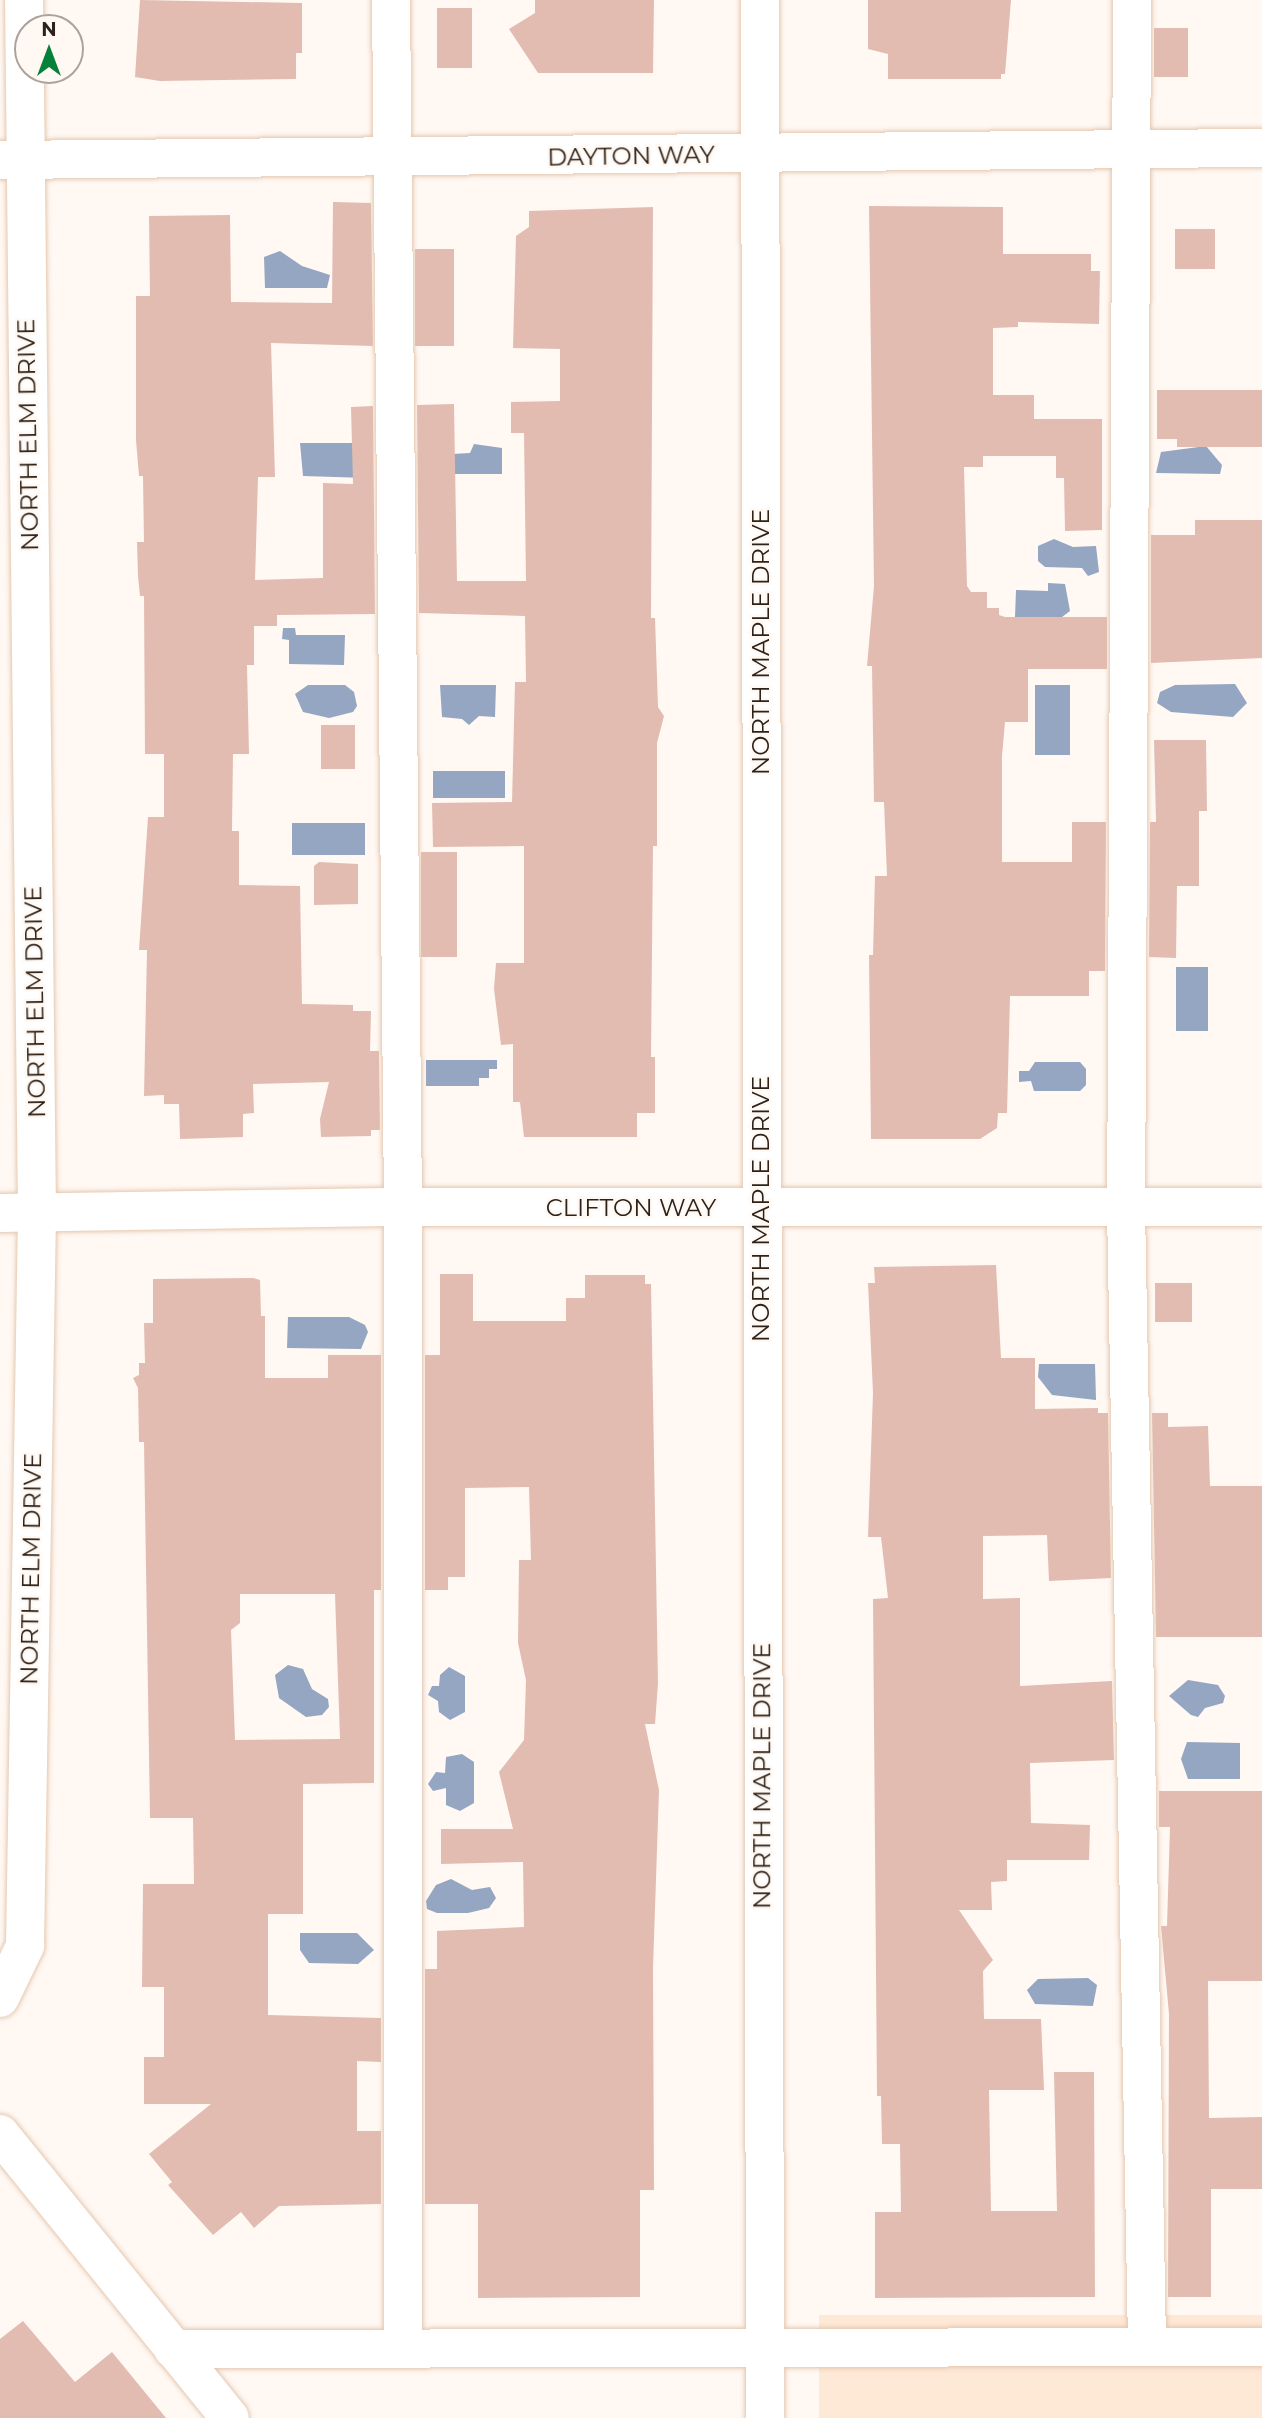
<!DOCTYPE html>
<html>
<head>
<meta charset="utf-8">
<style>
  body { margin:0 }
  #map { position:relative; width:1262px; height:2418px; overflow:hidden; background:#fff8f3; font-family:Montserrat,sans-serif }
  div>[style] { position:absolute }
  .built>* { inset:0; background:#fee8d6; transform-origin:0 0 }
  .water>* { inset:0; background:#94a6c2; transform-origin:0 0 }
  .building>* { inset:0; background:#e2bcb1; transform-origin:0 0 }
  .roads { filter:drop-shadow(0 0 2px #e5c8af) drop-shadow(0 0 2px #e5c8af) }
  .minor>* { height:38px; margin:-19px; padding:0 19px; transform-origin:19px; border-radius:19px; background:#fff }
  span { translate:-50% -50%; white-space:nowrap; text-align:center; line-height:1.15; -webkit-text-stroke:5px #fff8f3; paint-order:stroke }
  .street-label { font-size:24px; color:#2d2219 }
  .north { position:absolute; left:14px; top:14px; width:70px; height:70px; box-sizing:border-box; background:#fff8f3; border:2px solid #aba29c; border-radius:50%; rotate:0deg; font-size:19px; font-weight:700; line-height:28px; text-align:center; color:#2d2219 }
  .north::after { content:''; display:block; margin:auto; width:24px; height:32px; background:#05813a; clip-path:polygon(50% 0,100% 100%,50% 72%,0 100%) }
</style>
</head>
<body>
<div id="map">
  <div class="built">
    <div style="left:1262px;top:2315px;width:103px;height:443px;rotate:90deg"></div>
  </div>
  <div class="water">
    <div style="clip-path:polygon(280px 251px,302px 266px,330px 275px,327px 288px,265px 288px,264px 257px)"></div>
    <div style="clip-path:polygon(300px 443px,356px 443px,367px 478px,303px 476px)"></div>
    <div style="clip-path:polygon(474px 444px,502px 448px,502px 474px,427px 474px,452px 454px,470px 453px)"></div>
    <div style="clip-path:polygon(1206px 446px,1222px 465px,1220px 474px,1156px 473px,1161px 452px)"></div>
    <div style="clip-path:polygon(1054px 539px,1073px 547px,1096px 546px,1099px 572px,1088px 576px,1082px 568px,1045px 567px,1038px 561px,1038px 546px)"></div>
    <div style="clip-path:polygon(1048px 583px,1065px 584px,1070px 611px,1062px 617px,1015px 617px,1016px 590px,1048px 591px)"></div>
    <div style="clip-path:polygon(283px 628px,295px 628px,296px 635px,345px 635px,344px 665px,289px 664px,289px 640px,282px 639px)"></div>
    <div style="clip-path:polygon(1235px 684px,1247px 703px,1233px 717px,1171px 712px,1157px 703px,1160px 692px,1175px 685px)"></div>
    <div style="clip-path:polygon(308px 685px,345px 685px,354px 692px,357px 706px,353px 712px,329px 718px,303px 712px,295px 694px)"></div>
    <div style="clip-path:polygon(440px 685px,496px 685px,495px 717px,479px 716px,469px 725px,462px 719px,442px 717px)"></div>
    <div style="left:1035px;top:685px;width:35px;height:70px"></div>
    <div style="left:505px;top:771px;width:27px;height:72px;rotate:90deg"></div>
    <div style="left:292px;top:823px;width:73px;height:32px"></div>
    <div style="left:1208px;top:967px;width:64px;height:32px;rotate:90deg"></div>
    <div style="clip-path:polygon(426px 1060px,497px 1060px,497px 1069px,489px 1069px,489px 1078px,479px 1078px,479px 1086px,426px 1086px)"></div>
    <div style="clip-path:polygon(1035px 1062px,1080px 1062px,1086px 1069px,1086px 1085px,1080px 1091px,1034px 1091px,1031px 1081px,1019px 1082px,1019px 1071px,1029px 1071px)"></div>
    <div style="clip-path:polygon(288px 1317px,349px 1317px,365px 1325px,368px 1332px,361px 1349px,287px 1348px)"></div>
    <div style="clip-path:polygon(1039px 1364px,1095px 1364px,1096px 1400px,1052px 1395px,1038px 1377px)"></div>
    <div style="clip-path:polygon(288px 1665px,303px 1669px,312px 1689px,328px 1699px,329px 1707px,322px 1715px,306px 1717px,279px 1698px,275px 1675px)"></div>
    <div style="clip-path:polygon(449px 1667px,465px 1676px,465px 1712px,450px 1720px,439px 1712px,438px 1701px,428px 1695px,432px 1686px,439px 1686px,440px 1675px)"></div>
    <div style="clip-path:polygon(1188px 1680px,1218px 1685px,1225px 1696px,1223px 1703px,1205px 1708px,1198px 1717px,1191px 1715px,1169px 1696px)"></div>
    <div style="clip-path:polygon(1187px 1742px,1240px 1743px,1240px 1779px,1188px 1779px,1181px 1759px)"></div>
    <div style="clip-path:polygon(462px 1754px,474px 1762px,474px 1803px,460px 1811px,446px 1805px,446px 1788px,433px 1791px,428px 1784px,436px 1772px,445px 1773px,446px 1757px)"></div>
    <div style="clip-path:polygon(451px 1879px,472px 1890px,490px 1887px,496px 1898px,489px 1908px,468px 1913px,437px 1913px,427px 1909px,426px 1901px,436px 1885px)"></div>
    <div style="clip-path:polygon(300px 1933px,357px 1933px,374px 1950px,358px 1964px,309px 1963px,300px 1950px)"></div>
    <div style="clip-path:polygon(1088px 1978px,1097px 1985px,1093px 2006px,1035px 2004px,1027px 1990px,1038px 1979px)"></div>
  </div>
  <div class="building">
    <div style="clip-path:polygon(140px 0,302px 3px,302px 53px,296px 53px,296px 79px,160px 81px,135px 77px)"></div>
    <div style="clip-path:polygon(535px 0,654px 0,653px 73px,538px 73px,509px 29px,535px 13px)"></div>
    <div style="clip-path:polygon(868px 0,1011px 0,1005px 74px,1001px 74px,1001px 79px,888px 79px,888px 54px,868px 49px)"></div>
    <div style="left:437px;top:8px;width:35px;height:60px"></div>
    <div style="left:1154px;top:28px;width:34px;height:49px"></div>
    <div style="clip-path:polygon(333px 202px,371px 203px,373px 346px,271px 343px,275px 477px,258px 477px,255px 580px,323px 578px,323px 483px,353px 484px,351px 407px,373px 406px,375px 614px,277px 615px,277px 626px,254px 626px,254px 665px,247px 665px,249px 754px,233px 754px,232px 831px,239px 831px,239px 885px,300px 886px,302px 1004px,353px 1005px,353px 1011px,371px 1011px,370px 1051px,379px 1051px,380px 1130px,371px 1130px,371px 1136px,321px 1137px,320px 1119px,329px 1082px,253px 1084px,254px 1113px,243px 1114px,243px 1137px,180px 1139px,179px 1104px,164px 1104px,164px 1095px,144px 1096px,147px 950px,139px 950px,148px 817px,164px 817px,164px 754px,145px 754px,144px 596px,140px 596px,138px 576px,137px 542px,144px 542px,143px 476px,139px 476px,136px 440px,136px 296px,150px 296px,149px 216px,230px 215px,231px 302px,332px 303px)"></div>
    <div style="clip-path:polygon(869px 206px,1003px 207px,1003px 254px,1091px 254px,1091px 271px,1100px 271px,1099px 324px,1018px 322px,1018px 327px,993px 328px,993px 395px,1034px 395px,1034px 419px,1102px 419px,1102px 530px,1065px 531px,1064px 478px,1056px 478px,1056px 456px,983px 456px,983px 467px,964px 467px,967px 586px,971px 592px,987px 592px,987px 608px,999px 608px,999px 615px,1005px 617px,1107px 617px,1107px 669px,1028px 669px,1028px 722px,1005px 722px,1002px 756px,1002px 862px,1072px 862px,1072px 822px,1106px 822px,1105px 971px,1089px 971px,1089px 996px,1010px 996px,1007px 1113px,998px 1113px,997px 1128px,980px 1139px,871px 1139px,869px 955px,873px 955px,875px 876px,887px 876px,884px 802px,874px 802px,872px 666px,867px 666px,874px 586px)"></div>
    <div style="clip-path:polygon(653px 207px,651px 618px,655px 618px,658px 707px,664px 716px,657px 743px,657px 846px,653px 846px,651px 1057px,655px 1057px,655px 1113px,637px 1113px,637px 1137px,524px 1137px,520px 1102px,513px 1102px,513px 1044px,501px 1045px,494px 989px,496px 963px,524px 963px,524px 846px,433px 847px,432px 803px,512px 802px,515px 682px,526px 682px,525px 616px,419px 613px,417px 405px,454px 404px,457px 581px,526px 581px,524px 433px,511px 433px,511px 402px,560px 401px,560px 349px,513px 348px,516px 236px,529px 227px,529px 211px)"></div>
    <div style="left:1175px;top:229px;width:40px;height:40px"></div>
    <div style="left:415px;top:249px;width:39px;height:97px"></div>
    <div style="clip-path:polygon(1157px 390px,1262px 390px,1262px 447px,1177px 447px,1177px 439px,1157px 439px)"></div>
    <div style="clip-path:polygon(1195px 520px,1262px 520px,1262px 658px,1151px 663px,1151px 535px,1195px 535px)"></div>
    <div style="left:321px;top:725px;width:34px;height:44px"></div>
    <div style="clip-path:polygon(1154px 740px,1206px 740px,1207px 811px,1199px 811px,1199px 886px,1177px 886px,1176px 958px,1149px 957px,1150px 822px,1156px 822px)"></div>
    <div style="left:457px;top:852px;width:105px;height:36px;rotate:90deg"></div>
    <div style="clip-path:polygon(319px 862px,358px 864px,358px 904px,314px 905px,314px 866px)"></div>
    <div style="clip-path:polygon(996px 1265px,1001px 1358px,1035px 1358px,1035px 1409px,1098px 1408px,1098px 1413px,1108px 1413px,1111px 1578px,1049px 1581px,1047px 1535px,983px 1536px,983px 1599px,1020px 1598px,1020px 1686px,1112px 1681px,1114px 1760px,1030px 1763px,1031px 1823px,1090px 1825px,1089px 1860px,1007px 1860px,1007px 1881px,991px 1882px,992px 1910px,959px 1910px,993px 1960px,983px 1971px,984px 2019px,1041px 2019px,1044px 2090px,989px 2090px,991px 2211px,1057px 2211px,1054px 2072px,1094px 2072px,1095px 2297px,875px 2298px,875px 2212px,901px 2212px,900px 2144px,882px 2144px,881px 2096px,877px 2096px,873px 1599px,888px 1598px,881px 1537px,868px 1537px,873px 1393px,868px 1283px,875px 1283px,874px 1267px)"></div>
    <div style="clip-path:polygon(440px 1274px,473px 1274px,473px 1321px,566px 1321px,566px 1298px,585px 1298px,585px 1275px,645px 1275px,645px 1284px,651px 1284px,658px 1683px,655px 1724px,645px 1724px,659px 1790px,653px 1968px,654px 2190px,640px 2190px,640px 2297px,478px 2298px,478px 2204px,425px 2204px,425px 1969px,437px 1969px,437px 1931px,524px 1927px,523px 1862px,441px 1864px,441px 1829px,513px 1829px,499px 1772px,524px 1740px,526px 1680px,518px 1643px,519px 1560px,531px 1560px,529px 1487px,465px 1488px,465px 1577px,448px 1577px,448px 1590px,425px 1590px,425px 1355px,440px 1355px)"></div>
    <div style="clip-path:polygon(evenodd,253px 1278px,260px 1280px,261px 1316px,265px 1316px,265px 1378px,328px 1378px,328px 1355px,381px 1355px,381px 1590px,374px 1590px,374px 1783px,303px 1784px,303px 1914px,268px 1914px,268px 2015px,381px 2018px,381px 2062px,357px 2061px,357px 2131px,381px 2131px,381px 2204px,279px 2206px,254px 2228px,241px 2212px,213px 2235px,168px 2185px,172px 2182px,149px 2154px,211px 2104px,144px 2104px,144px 2057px,164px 2057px,164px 1987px,142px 1987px,143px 1884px,194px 1884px,193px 1818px,150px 1818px,144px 1442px,139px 1442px,138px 1388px,133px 1378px,139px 1375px,139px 1363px,145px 1363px,144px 1323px,153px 1323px,153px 1279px,253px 1278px,240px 1594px,335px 1594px,340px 1739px,235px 1740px,231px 1630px,240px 1623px,240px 1594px)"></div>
    <div style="left:1192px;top:1283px;width:39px;height:37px;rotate:90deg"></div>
    <div style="clip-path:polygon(1152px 1413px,1168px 1413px,1168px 1427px,1208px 1426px,1210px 1486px,1262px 1486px,1262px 1637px,1156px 1637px)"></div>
    <div style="clip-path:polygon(1159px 1791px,1262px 1791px,1262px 1981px,1208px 1981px,1209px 2118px,1262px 2117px,1262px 2189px,1211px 2189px,1211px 2297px,1168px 2297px,1169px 2014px,1161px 1926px,1167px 1926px,1170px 1827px,1159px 1827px)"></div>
    <div style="clip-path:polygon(23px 2321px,75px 2382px,112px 2352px,166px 2418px,0 2418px,0 2339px)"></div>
  </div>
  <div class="roads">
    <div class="minor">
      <div style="left:391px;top:0;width:1207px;rotate:89.43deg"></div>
      <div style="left:403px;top:1207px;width:1142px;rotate:90deg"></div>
      <div style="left:760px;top:0;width:2418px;rotate:89.88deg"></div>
      <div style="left:1132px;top:0;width:1208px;rotate:90.28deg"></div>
      <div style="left:1126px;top:1208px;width:1139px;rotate:88.94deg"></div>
      <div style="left:1px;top:160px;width:1261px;rotate:-0.55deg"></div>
      <div style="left:0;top:1213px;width:403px;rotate:-0.9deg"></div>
      <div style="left:403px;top:1207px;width:859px"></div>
      <div style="left:0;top:1998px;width:58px;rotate:-64.3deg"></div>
      <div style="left:25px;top:1946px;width:732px;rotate:-89.06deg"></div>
      <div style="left:37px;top:1214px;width:1214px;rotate:-90.61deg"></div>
      <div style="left:0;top:2134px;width:365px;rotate:51deg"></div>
      <div style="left:173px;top:2349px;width:1089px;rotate:-0.11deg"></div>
    </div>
  </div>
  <div class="street-label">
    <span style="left:631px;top:156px;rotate:-1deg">DAYTON WAY</span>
    <span style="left:28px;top:435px;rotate:-91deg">NORTH ELM DRIVE</span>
    <span style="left:761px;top:642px;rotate:-90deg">NORTH MAPLE DRIVE</span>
    <span style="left:35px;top:1002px;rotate:-91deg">NORTH ELM DRIVE</span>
    <span style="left:631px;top:1208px">CLIFTON WAY</span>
    <span style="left:761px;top:1209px;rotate:-90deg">NORTH MAPLE DRIVE</span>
    <span style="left:31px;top:1569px;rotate:-89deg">NORTH ELM DRIVE</span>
    <span style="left:762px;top:1776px;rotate:-90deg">NORTH MAPLE DRIVE</span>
  </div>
  <div class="north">N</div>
</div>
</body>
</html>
